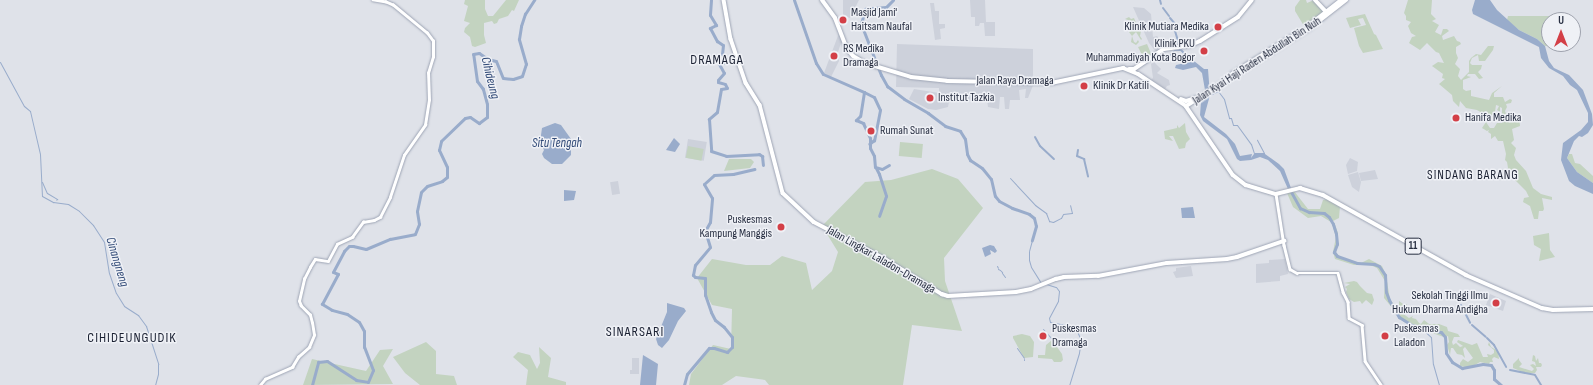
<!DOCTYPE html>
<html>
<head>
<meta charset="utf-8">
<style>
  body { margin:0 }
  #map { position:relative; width:1593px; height:385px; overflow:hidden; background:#dfe2e9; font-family:"Sofia Sans Condensed",sans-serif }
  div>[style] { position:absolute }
  .built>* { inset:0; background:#cdd1db; transform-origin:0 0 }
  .green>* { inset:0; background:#c3d3c0; transform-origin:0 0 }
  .water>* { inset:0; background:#99accb }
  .stream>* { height:1px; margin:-0.5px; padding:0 0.5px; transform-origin:0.5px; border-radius:0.5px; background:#99accb }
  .canal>* { height:2px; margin:-1px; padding:0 1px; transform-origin:1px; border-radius:1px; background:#99accb }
  .river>* { height:3px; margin:-1.5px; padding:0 1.5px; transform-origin:1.5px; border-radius:1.5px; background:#99accb }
  .roads { filter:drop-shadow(0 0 1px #9ea5b5) drop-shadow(0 0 1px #9ea5b5) }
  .secondary>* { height:2.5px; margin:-1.25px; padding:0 1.25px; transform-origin:1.25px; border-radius:1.25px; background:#fff }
  .primary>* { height:3.5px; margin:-1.75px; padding:0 1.75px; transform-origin:1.75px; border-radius:1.75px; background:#fff }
  .trunk>* { height:4px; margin:-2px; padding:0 2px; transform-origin:2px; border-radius:2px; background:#fff }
  .dots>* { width:11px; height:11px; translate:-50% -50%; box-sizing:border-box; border:2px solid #eff1f6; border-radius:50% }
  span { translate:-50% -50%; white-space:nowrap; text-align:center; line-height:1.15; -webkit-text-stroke:3px #eff1f6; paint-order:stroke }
  .shield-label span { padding:1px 3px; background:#eff1f6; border:1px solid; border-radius:3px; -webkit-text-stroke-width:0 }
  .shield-label { font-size:11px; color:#272e41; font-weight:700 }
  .poi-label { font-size:12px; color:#272e41 }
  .left { translate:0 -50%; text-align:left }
  .right { translate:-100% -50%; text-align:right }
  .street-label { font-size:12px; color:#272e41 }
  .water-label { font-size:13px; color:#304976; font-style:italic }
  .neighbourhood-label { font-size:13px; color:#1a2032; letter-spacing:1px }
  .quarter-label { font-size:14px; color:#1a2032; letter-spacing:1px }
  .north { position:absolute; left:1541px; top:12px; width:40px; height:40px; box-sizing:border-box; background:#eff1f6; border:1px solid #9fa3ae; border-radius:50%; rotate:0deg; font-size:11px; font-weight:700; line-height:16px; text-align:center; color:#272e41 }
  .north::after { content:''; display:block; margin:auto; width:14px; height:18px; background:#d33f47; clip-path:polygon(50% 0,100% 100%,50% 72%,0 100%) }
</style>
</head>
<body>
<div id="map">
  <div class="built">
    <div style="clip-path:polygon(843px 0,859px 0,850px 18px,843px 15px)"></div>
    <div style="clip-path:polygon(970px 0,985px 0,986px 22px,995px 22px,995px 36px,985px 36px,984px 23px,980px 23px,979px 26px,975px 26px,975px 17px,971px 17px)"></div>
    <div style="clip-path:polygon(930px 3px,934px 3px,935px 11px,939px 11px,939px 24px,945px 24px,945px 28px,940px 29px,941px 39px,935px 40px)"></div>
    <div style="clip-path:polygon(1133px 7px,1144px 8px,1151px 14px,1153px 37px,1157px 36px,1165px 47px,1157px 53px,1149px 43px)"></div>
    <div style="clip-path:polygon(839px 33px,842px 40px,838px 52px,839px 61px,831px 77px,824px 73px)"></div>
    <div style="clip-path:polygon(897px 44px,1033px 49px,1033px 77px,1041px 78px,1042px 83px,1034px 83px,1028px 98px,1025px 98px,1026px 89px,1019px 90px,1020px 100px,1010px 100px,1009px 109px,1005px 109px,1004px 97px,1000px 97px,999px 109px,988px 107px,987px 100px,983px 99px,981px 95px,976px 95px,976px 100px,972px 101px,965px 100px,965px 96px,957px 95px,957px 98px,950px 96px,948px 107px,936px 110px,928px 109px,909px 99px,914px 89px,939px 93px,939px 88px,896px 87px)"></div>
    <div style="clip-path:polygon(1154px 62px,1161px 69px,1157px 73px,1169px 80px,1170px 85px,1167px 86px,1165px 89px,1151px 80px,1153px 78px,1151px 64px)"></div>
    <div style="left:688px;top:139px;width:19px;height:19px;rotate:9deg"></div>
    <div style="clip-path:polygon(1350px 158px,1358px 162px,1357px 171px,1348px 174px,1346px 165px)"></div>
    <div style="clip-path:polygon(1375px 170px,1378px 179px,1361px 181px,1359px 173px)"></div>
    <div style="clip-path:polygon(1358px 172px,1361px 182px,1359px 192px,1352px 187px,1348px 175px)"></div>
    <div style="left:618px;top:181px;width:13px;height:8px;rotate:81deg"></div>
    <div style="clip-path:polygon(1285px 259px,1288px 274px,1280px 276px,1280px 281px,1256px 283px,1256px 264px,1269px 263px,1269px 260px)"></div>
    <div style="clip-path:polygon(1191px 266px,1193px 276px,1176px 278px,1173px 272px,1176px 271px,1176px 268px)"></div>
    <div style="clip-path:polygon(1490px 294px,1506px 301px,1503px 311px,1486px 305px)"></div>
    <div style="clip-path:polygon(632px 358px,639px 358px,639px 374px,630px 374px,630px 370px,632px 370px)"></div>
  </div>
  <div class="green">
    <div style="clip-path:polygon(465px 0,485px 0,485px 9px,488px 16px,493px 16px,506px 0,519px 0,514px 11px,512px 10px,508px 16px,499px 19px,497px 23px,494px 24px,492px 21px,484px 23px,484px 35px,486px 43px,475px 47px,472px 46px,470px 37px,464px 32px,465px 28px,470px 23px,464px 21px,468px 6px,464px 4px)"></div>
    <div style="clip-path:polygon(1300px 0,1306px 0,1307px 3px,1314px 0,1324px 11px,1304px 26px,1295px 11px,1295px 7px)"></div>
    <div style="clip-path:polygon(1408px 0,1432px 0,1431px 14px,1436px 19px,1432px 21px,1439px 25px,1435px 32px,1441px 35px,1443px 29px,1447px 29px,1449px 31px,1442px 36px,1443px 40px,1454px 36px,1457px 41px,1460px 42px,1461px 44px,1456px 47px,1456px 53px,1458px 58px,1455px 64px,1460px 69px,1458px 76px,1461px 80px,1469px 72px,1469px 61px,1471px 58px,1476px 54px,1481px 55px,1488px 46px,1494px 46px,1493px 50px,1485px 61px,1479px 61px,1478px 55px,1472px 58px,1470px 63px,1472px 65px,1482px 65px,1481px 69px,1478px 72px,1483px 78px,1479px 79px,1475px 74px,1468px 74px,1467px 76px,1471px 77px,1463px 80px,1463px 89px,1466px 91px,1471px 90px,1471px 96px,1489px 100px,1492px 93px,1502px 86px,1494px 93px,1494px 97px,1503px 97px,1505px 102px,1510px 99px,1512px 100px,1511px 103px,1506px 104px,1507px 107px,1505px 111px,1508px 119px,1511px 119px,1516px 115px,1519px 116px,1520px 126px,1512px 129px,1514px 140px,1511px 143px,1516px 148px,1514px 155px,1516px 160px,1526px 171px,1533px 188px,1541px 194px,1552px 197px,1552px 200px,1542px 198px,1544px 209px,1543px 211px,1539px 211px,1538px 219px,1534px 219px,1530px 206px,1523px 202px,1524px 198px,1529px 197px,1526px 191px,1509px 174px,1507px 162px,1505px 160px,1506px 154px,1503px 141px,1498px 141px,1495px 136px,1491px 139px,1491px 134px,1488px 132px,1489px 130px,1487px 131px,1482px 128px,1486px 122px,1490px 128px,1494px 128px,1497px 123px,1502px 123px,1502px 108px,1500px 107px,1500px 112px,1497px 110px,1499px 106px,1496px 105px,1495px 112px,1490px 117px,1486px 111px,1482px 113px,1477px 110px,1466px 108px,1460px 101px,1459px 107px,1453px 101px,1452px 95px,1439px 84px,1445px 79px,1442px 78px,1443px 74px,1432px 66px,1438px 62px,1444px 63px,1439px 53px,1436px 52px,1427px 43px,1420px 50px,1409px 43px,1412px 37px,1416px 36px,1411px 33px,1408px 26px,1411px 22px,1406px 20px,1406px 16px,1404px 13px)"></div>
    <div style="clip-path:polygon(1365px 14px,1374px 34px,1376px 35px,1383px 49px,1363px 53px,1359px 46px,1354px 28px,1366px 25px,1363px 18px,1358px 19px,1361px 25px,1350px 28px,1346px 18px)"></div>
    <div style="clip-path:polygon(1508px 16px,1549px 16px,1548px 46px,1545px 46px,1537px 39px,1519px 30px,1507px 20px)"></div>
    <div style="clip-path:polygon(1129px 17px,1131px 19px,1134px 18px,1138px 28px,1141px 31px,1140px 36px,1142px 39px,1141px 40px,1136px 32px,1132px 36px,1134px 42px,1136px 43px,1138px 40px,1139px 42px,1136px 45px,1131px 42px,1132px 36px,1129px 32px,1131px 28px,1134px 31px,1136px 29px,1131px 21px,1125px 19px)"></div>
    <div style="clip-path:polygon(1147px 44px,1152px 56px,1144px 59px,1138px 47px)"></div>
    <div style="clip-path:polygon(1185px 123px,1186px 132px,1190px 139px,1186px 143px,1185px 148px,1179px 149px,1173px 136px,1169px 136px,1173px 141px,1165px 139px,1164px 131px,1177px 128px,1177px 125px,1179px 128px)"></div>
    <div style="left:900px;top:142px;width:23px;height:14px;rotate:5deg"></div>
    <div style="left:688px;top:146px;width:16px;height:12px;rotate:11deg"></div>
    <div style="clip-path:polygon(1569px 154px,1572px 154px,1575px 163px,1580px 164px,1593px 176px,1593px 183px,1577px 172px,1567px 158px)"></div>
    <div style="clip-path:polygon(729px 159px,751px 159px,754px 162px,750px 168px,724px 171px)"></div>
    <div style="clip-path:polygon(932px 169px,958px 179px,983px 208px,944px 258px,945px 281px,962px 331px,912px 325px,903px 385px,769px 385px,765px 380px,736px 376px,722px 385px,689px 385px,691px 374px,713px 345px,731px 349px,732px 309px,712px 305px,697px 278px,712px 259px,746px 265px,770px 265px,782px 256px,806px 263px,812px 290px,832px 271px,838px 252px,822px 226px,865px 182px,891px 180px)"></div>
    <div style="clip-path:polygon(1294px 191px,1308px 209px,1320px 209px,1323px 200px,1327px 199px,1340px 206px,1339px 218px,1331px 222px,1321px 216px,1308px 218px,1293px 207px,1287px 193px)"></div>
    <div style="clip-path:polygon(1334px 222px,1338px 233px,1336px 253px,1342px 258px,1354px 262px,1361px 263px,1369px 259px,1382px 266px,1386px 275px,1390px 300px,1396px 306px,1396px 305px,1399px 305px,1399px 301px,1403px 304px,1407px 304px,1405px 307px,1397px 305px,1402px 313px,1409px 318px,1413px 316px,1412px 318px,1416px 319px,1419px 323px,1421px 324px,1424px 320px,1429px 324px,1439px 324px,1447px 327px,1448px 331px,1458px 334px,1460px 337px,1454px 337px,1452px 342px,1453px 345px,1456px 343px,1460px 347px,1463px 346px,1457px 342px,1458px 340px,1472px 345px,1477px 343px,1483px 357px,1488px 357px,1487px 354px,1491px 355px,1494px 353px,1494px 350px,1488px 345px,1489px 342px,1491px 347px,1498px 351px,1499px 359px,1494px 357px,1492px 359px,1493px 362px,1490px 362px,1489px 364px,1480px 362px,1470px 368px,1460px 366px,1460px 363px,1463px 359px,1468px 362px,1473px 358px,1465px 347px,1463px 349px,1465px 358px,1462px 355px,1457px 354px,1453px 348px,1451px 348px,1450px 355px,1447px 345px,1449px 342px,1448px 336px,1444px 337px,1423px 330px,1416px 330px,1412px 325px,1404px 322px,1384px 298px,1385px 281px,1377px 268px,1370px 265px,1354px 265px,1335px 259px,1333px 252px,1336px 237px,1332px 224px)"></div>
    <div style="clip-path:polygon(1549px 233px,1550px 250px,1555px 257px,1539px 261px,1541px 249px,1534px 245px,1533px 236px)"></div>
    <div style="clip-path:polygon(1354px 281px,1357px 282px,1360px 286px,1367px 293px,1372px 294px,1374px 300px,1372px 305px,1366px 300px,1362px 304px,1360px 301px,1354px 302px,1349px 299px,1346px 292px,1347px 289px,1345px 287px,1350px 284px,1344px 283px)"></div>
    <div style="clip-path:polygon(1022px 334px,1030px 336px,1034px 342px,1033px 357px,1024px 358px,1013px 338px,1013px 336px)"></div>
    <div style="clip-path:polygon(1052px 340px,1062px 354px,1063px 360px,1061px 362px,1054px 362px,1052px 359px,1038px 358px,1038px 355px,1045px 355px,1046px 345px)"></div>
    <div style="clip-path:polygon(426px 342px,436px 351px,436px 374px,454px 376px,457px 385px,420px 385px,405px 373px,393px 357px)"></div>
    <div style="clip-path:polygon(539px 347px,551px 358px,548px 377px,566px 382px,566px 385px,526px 385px,528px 370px,513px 357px,518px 352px,530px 355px,537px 369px,540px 363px)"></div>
    <div style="clip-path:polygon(393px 349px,383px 366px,393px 384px,303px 385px,312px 359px,366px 371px,380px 350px)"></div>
    <div style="clip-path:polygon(1533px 355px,1535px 356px,1536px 361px,1538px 358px,1539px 363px,1541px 363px,1542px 365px,1541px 367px,1536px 367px,1537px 370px,1535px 373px,1525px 373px,1513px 368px,1513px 364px,1519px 358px,1519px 360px,1522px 364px,1519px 367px,1532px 371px,1534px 369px,1530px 365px,1533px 364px,1536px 366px,1535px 362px,1532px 361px)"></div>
  </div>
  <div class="water">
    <div style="clip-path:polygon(1475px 0,1490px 0,1497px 10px,1519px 30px,1537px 39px,1545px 46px,1549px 61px,1554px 68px,1569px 75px,1583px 90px,1592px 114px,1593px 125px,1588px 133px,1582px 137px,1579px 136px,1574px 141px,1567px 158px,1577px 172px,1593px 183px,1593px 194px,1575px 186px,1569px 181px,1561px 160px,1563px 143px,1581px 130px,1588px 122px,1588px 113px,1577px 90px,1570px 85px,1563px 76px,1549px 68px,1541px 58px,1539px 47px,1473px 14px,1472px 10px)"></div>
    <div style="clip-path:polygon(1194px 61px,1204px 69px,1208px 69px,1210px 95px,1204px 117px,1226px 134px,1235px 144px,1240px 156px,1252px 154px,1251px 158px,1254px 154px,1265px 154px,1279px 164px,1284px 169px,1291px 188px,1288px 189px,1280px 171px,1268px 160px,1260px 157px,1251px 160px,1240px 161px,1237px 159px,1227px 139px,1203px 121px,1200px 115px,1201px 102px,1205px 90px,1202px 73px,1196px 67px,1183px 70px,1175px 68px,1176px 65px)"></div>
    <div style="clip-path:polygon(555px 123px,561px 125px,571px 139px,571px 155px,562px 164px,552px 164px,544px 158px,542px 154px,544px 150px,540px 142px,542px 128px)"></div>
    <div style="clip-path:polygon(674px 138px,680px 144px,675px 152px,666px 150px)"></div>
    <div style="clip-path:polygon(564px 190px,576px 191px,574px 200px,564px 201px)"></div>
    <div style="clip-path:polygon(1193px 207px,1195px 218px,1182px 218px,1181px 208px)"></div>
    <div style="clip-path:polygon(990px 245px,994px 246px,997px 251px,995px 253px,990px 250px,991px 254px,985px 257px,982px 248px)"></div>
    <div style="clip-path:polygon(667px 303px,684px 308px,686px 311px,678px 321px,669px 340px,662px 348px,658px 345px,656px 339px,667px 312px)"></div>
    <div style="clip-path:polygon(643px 355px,658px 364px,656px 385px,640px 385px)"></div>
  </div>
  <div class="stream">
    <div style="left:1166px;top:47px;width:13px;rotate:-13deg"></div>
    <div style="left:1165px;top:60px;width:13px;rotate:-48deg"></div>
    <div style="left:1174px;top:50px;width:6px"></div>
    <div style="left:0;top:62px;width:50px;rotate:61.4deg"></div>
    <div style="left:24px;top:106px;width:8px;rotate:40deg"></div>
    <div style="left:30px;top:111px;width:44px;rotate:76.9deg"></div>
    <div style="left:40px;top:154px;width:42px;rotate:87.3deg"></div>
    <div style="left:42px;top:196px;width:13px;rotate:29deg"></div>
    <div style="left:53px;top:202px;width:15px;rotate:8deg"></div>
    <div style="left:68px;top:204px;width:13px;rotate:32deg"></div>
    <div style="left:79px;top:211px;width:20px;rotate:45deg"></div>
    <div style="left:93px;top:225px;width:20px;rotate:57deg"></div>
    <div style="left:104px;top:242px;width:31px;rotate:81deg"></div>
    <div style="left:109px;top:273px;width:21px;rotate:71deg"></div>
    <div style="left:116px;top:293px;width:15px;rotate:58deg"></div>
    <div style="left:124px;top:306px;width:17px;rotate:33deg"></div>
    <div style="left:138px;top:315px;width:14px;rotate:54deg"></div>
    <div style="left:146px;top:326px;width:40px;rotate:72deg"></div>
    <div style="left:158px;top:364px;width:10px;rotate:90deg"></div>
    <div style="left:158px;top:374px;width:11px;rotate:105deg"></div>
    <div style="left:1208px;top:96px;width:11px;rotate:-27deg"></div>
    <div style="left:1218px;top:91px;width:10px;rotate:53deg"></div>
    <div style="left:1224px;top:99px;width:20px;rotate:75deg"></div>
    <div style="left:1229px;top:118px;width:2px"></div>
    <div style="left:1231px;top:118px;width:7px;rotate:74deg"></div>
    <div style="left:1233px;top:125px;width:4px"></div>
    <div style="left:1237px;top:125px;width:24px;rotate:54deg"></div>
    <div style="left:1251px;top:144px;width:9px;rotate:72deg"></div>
    <div style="left:1254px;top:153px;width:10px"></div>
    <div style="left:1264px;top:153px;width:15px;rotate:-118deg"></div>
    <div style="left:1010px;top:178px;width:37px;rotate:47deg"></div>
    <div style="left:1035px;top:205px;width:14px;rotate:36deg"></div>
    <div style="left:1046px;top:213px;width:9px;rotate:69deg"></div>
    <div style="left:1049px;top:221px;width:4px;rotate:14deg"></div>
    <div style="left:1053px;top:222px;width:9px;rotate:-27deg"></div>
    <div style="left:1061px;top:218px;width:4px;rotate:-63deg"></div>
    <div style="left:1063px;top:214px;width:9px;rotate:-6deg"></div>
    <div style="left:1072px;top:213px;width:8px;rotate:-104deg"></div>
    <div style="left:42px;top:182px;width:12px;rotate:66deg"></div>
    <div style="left:47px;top:193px;width:12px;rotate:31deg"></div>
    <div style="left:57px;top:199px;width:1px;rotate:135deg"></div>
    <div style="left:1032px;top:240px;width:11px;rotate:105deg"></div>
    <div style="left:1029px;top:251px;width:9px;rotate:90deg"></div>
    <div style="left:1029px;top:260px;width:7px;rotate:74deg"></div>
    <div style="left:1031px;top:267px;width:19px;rotate:58deg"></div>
    <div style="left:997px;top:266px;width:2px;rotate:63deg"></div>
    <div style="left:998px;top:269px;width:2px;rotate:27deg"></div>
    <div style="left:1000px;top:270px;width:3px;rotate:45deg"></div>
    <div style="left:1002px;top:273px;width:5px;rotate:53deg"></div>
    <div style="left:1046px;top:284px;width:10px;rotate:17deg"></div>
    <div style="left:1056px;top:287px;width:5px;rotate:53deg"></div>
    <div style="left:1059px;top:291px;width:10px;rotate:96deg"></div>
    <div style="left:1058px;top:301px;width:19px;rotate:118deg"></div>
    <div style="left:1049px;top:318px;width:4px;rotate:76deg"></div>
    <div style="left:1050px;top:322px;width:25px;rotate:11deg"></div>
    <div style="left:1075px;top:327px;width:14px;rotate:65deg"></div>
    <div style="left:1081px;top:340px;width:13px;rotate:99deg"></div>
    <div style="left:1079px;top:353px;width:34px;rotate:107deg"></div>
    <div style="left:1419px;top:326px;width:16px;rotate:43deg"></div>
    <div style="left:1431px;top:337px;width:27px;rotate:86deg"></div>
    <div style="left:1433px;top:364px;width:22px;rotate:74deg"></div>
    <div style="left:1043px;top:329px;width:15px;rotate:48deg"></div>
    <div style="left:1017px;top:348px;width:12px;rotate:55deg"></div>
    <div style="left:1024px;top:359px;width:1px;rotate:90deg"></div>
  </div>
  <div class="canal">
    <div style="left:1160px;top:0;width:4px;rotate:76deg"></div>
    <div style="left:1163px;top:8px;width:10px;rotate:53deg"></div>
    <div style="left:1170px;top:18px;width:9px;rotate:49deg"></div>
    <div style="left:1176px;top:25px;width:6px;rotate:99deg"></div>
    <div style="left:1175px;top:31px;width:14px;rotate:73deg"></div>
    <div style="left:1179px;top:48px;width:13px;rotate:45deg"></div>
    <div style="left:1035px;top:137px;width:10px;rotate:61deg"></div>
    <div style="left:1040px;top:146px;width:19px;rotate:43deg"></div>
    <div style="left:1078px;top:150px;width:6px;rotate:99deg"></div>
    <div style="left:1077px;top:156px;width:8px;rotate:23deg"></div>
    <div style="left:1084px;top:159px;width:18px;rotate:77deg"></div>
    <div style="left:1461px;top:305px;width:20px;rotate:63deg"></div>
    <div style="left:1472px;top:325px;width:18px;rotate:41deg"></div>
    <div style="left:1487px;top:338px;width:10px;rotate:45deg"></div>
    <div style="left:1494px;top:345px;width:25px;rotate:61deg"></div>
    <div style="left:1510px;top:370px;width:25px;rotate:11deg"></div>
    <div style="left:1535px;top:375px;width:12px;rotate:59deg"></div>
  </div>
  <div class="river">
    <div style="left:711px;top:0;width:15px;rotate:94deg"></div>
    <div style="left:710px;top:15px;width:12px;rotate:59deg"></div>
    <div style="left:716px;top:25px;width:7px;rotate:153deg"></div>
    <div style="left:710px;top:28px;width:15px;rotate:62deg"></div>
    <div style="left:717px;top:41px;width:7px;rotate:34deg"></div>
    <div style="left:723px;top:45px;width:9px;rotate:96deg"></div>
    <div style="left:722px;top:54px;width:9px;rotate:49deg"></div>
    <div style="left:728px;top:61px;width:9px;rotate:162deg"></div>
    <div style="left:719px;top:64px;width:10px;rotate:61deg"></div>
    <div style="left:724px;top:73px;width:9px;rotate:131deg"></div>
    <div style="left:718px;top:80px;width:2px;rotate:90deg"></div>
    <div style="left:718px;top:82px;width:7px;rotate:16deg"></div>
    <div style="left:725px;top:84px;width:4px;rotate:63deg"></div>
    <div style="left:727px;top:88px;width:6px;rotate:171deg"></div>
    <div style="left:721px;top:89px;width:23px;rotate:100deg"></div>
    <div style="left:717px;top:112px;width:11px;rotate:139deg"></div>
    <div style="left:709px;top:119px;width:32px;rotate:86deg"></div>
    <div style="left:711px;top:151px;width:16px;rotate:18deg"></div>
    <div style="left:726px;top:156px;width:33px;rotate:-3deg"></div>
    <div style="left:759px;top:154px;width:4px;rotate:34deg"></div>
    <div style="left:762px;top:156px;width:9px;rotate:84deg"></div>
    <div style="left:794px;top:0;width:67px;rotate:70.8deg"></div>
    <div style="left:816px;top:63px;width:13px;rotate:58deg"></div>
    <div style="left:823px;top:74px;width:45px;rotate:23.7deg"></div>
    <div style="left:864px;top:92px;width:24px;rotate:99deg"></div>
    <div style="left:860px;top:116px;width:6px;rotate:135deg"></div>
    <div style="left:856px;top:120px;width:8px;rotate:23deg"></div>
    <div style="left:863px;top:123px;width:17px;rotate:65deg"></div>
    <div style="left:870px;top:138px;width:10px;rotate:90deg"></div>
    <div style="left:870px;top:148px;width:9px;rotate:63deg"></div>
    <div style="left:874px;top:156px;width:11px;rotate:85deg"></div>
    <div style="left:875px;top:167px;width:7px;rotate:16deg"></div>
    <div style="left:882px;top:169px;width:8px;rotate:-30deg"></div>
    <div style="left:893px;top:0;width:10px;rotate:135deg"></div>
    <div style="left:886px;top:7px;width:21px;rotate:175deg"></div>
    <div style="left:865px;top:9px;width:16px;rotate:105deg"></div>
    <div style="left:861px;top:24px;width:55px;rotate:68.6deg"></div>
    <div style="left:881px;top:75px;width:13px;rotate:61deg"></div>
    <div style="left:887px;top:86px;width:21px;rotate:37deg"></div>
    <div style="left:904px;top:99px;width:28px;rotate:30deg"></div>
    <div style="left:928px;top:113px;width:21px;rotate:37deg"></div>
    <div style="left:945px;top:126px;width:16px;rotate:18deg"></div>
    <div style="left:960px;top:131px;width:9px;rotate:58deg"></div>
    <div style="left:965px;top:139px;width:15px;rotate:82deg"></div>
    <div style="left:967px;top:154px;width:7px;rotate:63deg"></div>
    <div style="left:970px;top:160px;width:14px;rotate:34deg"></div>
    <div style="left:982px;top:168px;width:14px;rotate:51deg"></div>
    <div style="left:991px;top:179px;width:17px;rotate:77deg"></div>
    <div style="left:995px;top:196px;width:6px;rotate:51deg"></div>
    <div style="left:999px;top:201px;width:15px;rotate:28deg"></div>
    <div style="left:1012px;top:208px;width:18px;rotate:19deg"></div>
    <div style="left:1029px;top:214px;width:6px;rotate:39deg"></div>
    <div style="left:1034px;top:218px;width:8px;rotate:76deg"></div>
    <div style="left:1036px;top:226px;width:15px;rotate:106deg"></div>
    <div style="left:864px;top:92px;width:11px;rotate:27deg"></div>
    <div style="left:874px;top:97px;width:14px;rotate:65deg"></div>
    <div style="left:880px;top:110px;width:31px;rotate:101deg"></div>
    <div style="left:874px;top:140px;width:6px;rotate:141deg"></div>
    <div style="left:876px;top:168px;width:7px;rotate:63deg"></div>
    <div style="left:879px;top:174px;width:23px;rotate:72deg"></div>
    <div style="left:886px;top:196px;width:21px;rotate:109deg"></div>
    <div style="left:1290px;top:190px;width:21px;rotate:61deg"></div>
    <div style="left:1300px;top:208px;width:10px;rotate:24deg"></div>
    <div style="left:1309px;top:212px;width:15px;rotate:4deg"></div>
    <div style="left:1324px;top:213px;width:6px;rotate:39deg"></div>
    <div style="left:1329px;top:217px;width:8px;rotate:60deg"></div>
    <div style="left:1333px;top:224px;width:10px;rotate:73deg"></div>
    <div style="left:1336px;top:234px;width:10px;rotate:84deg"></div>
    <div style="left:1337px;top:244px;width:9px;rotate:111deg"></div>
    <div style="left:1334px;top:252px;width:5px;rotate:53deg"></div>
    <div style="left:1337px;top:256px;width:21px;rotate:19deg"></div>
    <div style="left:1357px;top:263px;width:17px;rotate:3deg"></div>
    <div style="left:1374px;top:264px;width:5px;rotate:22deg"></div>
    <div style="left:1379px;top:266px;width:11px;rotate:56deg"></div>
    <div style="left:1385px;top:275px;width:17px;rotate:87deg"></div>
    <div style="left:1386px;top:292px;width:9px;rotate:69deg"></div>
    <div style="left:1389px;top:300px;width:20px;rotate:60deg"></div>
    <div style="left:1399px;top:317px;width:15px;rotate:32deg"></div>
    <div style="left:1412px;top:325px;width:30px;rotate:14deg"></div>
    <div style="left:1441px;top:332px;width:6px;rotate:51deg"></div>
    <div style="left:1445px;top:337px;width:16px;rotate:86deg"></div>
    <div style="left:1446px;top:353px;width:11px;rotate:56deg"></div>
    <div style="left:1452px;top:362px;width:12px;rotate:31deg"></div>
    <div style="left:1462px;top:368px;width:21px;rotate:-11deg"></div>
    <div style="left:1483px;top:364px;width:8px;rotate:7deg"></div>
    <div style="left:1491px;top:365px;width:6px;rotate:59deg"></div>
    <div style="left:1494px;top:370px;width:9px;rotate:90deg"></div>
    <div style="left:1494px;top:379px;width:9px;rotate:41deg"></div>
    <div style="left:312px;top:385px;width:24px;rotate:-75deg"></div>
    <div style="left:318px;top:362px;width:9px;rotate:-6deg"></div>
    <div style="left:327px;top:361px;width:35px;rotate:33deg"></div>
    <div style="left:356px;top:380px;width:12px;rotate:9deg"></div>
    <div style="left:368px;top:382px;width:13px;rotate:-67deg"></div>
    <div style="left:373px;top:370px;width:25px;rotate:-111deg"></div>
    <div style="left:364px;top:347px;width:16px;rotate:-90deg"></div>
    <div style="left:364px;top:331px;width:10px;rotate:-119deg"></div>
    <div style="left:359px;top:322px;width:14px;rotate:-146deg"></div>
    <div style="left:347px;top:314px;width:16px;rotate:-165deg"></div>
    <div style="left:332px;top:310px;width:12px;rotate:-149deg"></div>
    <div style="left:322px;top:304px;width:34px;rotate:-62deg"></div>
    <div style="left:338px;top:274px;width:5px;rotate:-158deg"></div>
    <div style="left:333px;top:272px;width:24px;rotate:-62deg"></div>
    <div style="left:344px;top:251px;width:7px;rotate:-45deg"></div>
    <div style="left:349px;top:246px;width:4px"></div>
    <div style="left:353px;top:246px;width:13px;rotate:13deg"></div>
    <div style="left:366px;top:249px;width:26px;rotate:-23deg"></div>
    <div style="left:390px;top:239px;width:25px;rotate:-11deg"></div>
    <div style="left:415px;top:234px;width:11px;rotate:-68deg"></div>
    <div style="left:419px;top:224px;width:13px;rotate:-99deg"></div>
    <div style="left:417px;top:211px;width:19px;rotate:-78deg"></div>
    <div style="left:421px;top:192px;width:8px;rotate:-45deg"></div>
    <div style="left:427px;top:186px;width:16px;rotate:-18deg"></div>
    <div style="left:442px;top:181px;width:6px;rotate:-39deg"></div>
    <div style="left:447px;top:177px;width:10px;rotate:-90deg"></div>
    <div style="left:447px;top:167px;width:19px;rotate:-115deg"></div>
    <div style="left:439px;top:150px;width:9px;rotate:-77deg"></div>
    <div style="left:441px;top:141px;width:33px;rotate:-44deg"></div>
    <div style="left:465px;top:118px;width:5px;rotate:-11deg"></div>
    <div style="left:470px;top:117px;width:11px;rotate:34deg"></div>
    <div style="left:479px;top:123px;width:10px;rotate:-37deg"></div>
    <div style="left:487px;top:117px;width:13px;rotate:-90deg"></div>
    <div style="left:487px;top:104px;width:16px;rotate:-105deg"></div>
    <div style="left:483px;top:89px;width:10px;rotate:-127deg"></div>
    <div style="left:477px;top:81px;width:27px;rotate:-98deg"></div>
    <div style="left:473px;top:54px;width:6px;rotate:-9deg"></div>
    <div style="left:479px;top:53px;width:11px;rotate:34deg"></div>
    <div style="left:488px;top:59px;width:8px;rotate:14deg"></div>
    <div style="left:496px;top:61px;width:18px;rotate:68deg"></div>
    <div style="left:503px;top:78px;width:10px;rotate:6deg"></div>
    <div style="left:513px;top:79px;width:9px;rotate:-18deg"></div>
    <div style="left:522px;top:76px;width:13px;rotate:-72deg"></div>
    <div style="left:526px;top:64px;width:26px;rotate:-106deg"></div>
    <div style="left:519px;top:39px;width:13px;rotate:-81deg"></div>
    <div style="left:521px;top:26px;width:13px;rotate:-72deg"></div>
    <div style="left:525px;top:14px;width:17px;rotate:-57deg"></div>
    <div style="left:684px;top:385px;width:11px;rotate:-75deg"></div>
    <div style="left:687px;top:374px;width:34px;rotate:-50deg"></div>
    <div style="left:709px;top:348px;width:5px"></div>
    <div style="left:714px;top:348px;width:14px;rotate:17deg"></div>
    <div style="left:727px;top:352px;width:7px;rotate:-45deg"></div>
    <div style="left:732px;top:347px;width:10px;rotate:-90deg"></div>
    <div style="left:732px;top:337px;width:13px;rotate:-129deg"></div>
    <div style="left:724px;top:327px;width:11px;rotate:-142deg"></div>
    <div style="left:715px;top:320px;width:9px;rotate:-117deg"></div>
    <div style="left:711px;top:312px;width:18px;rotate:-109deg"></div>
    <div style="left:705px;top:295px;width:17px;rotate:-90deg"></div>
    <div style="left:705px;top:278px;width:10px;rotate:-174deg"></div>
    <div style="left:695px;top:277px;width:3px;rotate:-135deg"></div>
    <div style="left:693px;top:275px;width:10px;rotate:-79deg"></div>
    <div style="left:695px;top:265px;width:23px;rotate:-50deg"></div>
    <div style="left:710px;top:247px;width:17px;rotate:-107deg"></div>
    <div style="left:705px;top:231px;width:10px;rotate:-61deg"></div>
    <div style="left:710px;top:222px;width:24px;rotate:-85deg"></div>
    <div style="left:712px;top:198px;width:16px;rotate:-120deg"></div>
    <div style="left:704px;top:184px;width:13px;rotate:-42deg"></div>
    <div style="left:714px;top:175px;width:19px;rotate:-3deg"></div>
    <div style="left:733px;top:174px;width:22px;rotate:-13deg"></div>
  </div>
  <div class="roads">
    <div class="secondary">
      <div style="left:1276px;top:194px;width:52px;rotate:81.1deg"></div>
      <div style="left:1284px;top:245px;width:25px;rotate:76deg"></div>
      <div style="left:1290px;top:269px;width:8px;rotate:30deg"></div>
      <div style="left:1297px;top:273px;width:41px"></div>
      <div style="left:1338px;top:273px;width:20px;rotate:75deg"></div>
      <div style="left:1343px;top:292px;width:11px;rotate:63deg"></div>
      <div style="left:1348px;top:302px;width:16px;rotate:86deg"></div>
      <div style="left:1349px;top:318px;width:15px;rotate:28deg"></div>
      <div style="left:1362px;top:325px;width:36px;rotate:85deg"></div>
      <div style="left:1365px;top:361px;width:29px;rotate:56deg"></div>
      <div style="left:260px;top:385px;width:8px;rotate:-50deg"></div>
      <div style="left:265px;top:379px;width:30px;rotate:-24deg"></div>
      <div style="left:292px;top:367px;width:12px;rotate:-59deg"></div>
      <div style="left:298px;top:357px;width:15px;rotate:-42deg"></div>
      <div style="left:309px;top:347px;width:13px;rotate:-67deg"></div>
      <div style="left:314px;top:335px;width:12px;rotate:-99deg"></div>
      <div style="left:312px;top:323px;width:8px;rotate:-104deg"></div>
      <div style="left:310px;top:315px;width:13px;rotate:-135deg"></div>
      <div style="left:301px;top:306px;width:5px;rotate:-112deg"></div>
      <div style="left:299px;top:301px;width:23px;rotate:-77deg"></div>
      <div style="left:304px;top:279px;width:13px;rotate:-63deg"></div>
      <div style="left:310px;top:267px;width:9px;rotate:-58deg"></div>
      <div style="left:315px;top:259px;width:13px;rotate:9deg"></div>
      <div style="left:328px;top:261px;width:19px;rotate:-62deg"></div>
      <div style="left:337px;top:244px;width:17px;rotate:-25deg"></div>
      <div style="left:352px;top:237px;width:19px;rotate:-54deg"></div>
      <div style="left:363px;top:222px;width:11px;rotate:-10deg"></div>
      <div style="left:374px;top:220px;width:7px;rotate:-27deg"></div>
      <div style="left:380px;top:217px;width:22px;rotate:-63deg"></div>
      <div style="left:390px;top:197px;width:44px;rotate:-71.6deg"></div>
      <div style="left:404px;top:155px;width:37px;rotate:-55deg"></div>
      <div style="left:425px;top:125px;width:25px;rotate:-81deg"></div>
      <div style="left:429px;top:100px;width:27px;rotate:-92deg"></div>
      <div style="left:428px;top:73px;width:17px;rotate:-73deg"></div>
      <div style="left:433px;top:57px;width:16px;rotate:-90deg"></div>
      <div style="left:433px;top:41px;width:10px;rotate:-127deg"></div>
      <div style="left:427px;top:33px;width:44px;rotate:-140.5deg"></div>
      <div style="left:393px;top:5px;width:8px;rotate:-157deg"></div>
      <div style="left:386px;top:2px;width:13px;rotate:-171deg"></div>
    </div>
    <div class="primary">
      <div style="left:724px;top:0;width:40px;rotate:80deg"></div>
      <div style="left:731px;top:39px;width:46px;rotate:71.2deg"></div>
      <div style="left:746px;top:83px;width:26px;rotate:58deg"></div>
      <div style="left:760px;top:105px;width:91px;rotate:75.4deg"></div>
      <div style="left:783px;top:193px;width:42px;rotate:43.1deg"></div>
      <div style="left:814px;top:222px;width:80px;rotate:27.5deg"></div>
      <div style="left:885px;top:259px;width:67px;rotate:31.6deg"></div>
      <div style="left:942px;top:294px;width:6px;rotate:18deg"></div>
      <div style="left:948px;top:296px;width:68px;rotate:-3.4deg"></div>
      <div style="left:1016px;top:292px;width:15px;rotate:-11deg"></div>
      <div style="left:1031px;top:289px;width:27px;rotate:-22deg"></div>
      <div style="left:1056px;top:279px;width:8px;rotate:-14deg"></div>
      <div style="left:1064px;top:277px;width:34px;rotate:-2deg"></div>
      <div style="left:1098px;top:276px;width:70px;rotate:-10.7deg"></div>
      <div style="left:1167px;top:263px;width:60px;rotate:-3.8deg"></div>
      <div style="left:1227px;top:259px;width:10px;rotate:-11deg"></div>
      <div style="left:1237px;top:257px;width:50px;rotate:-18.8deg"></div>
      <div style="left:1186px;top:106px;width:83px;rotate:55.7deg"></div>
      <div style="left:1233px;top:175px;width:16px;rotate:38deg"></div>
      <div style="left:1246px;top:185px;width:31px;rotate:17deg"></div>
      <div style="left:1276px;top:194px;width:25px;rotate:-14deg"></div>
      <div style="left:1300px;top:188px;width:24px;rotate:17deg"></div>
      <div style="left:1323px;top:195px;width:164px;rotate:29.2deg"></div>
      <div style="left:1466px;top:275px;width:83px;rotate:23.5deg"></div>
      <div style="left:1542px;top:308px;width:11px;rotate:10deg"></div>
      <div style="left:1553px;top:310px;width:40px;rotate:-1.4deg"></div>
    </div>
    <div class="trunk">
      <div style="left:822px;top:0;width:22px;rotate:54deg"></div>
      <div style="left:835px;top:18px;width:33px;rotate:69deg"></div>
      <div style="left:847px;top:49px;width:9px;rotate:49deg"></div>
      <div style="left:853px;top:56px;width:14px;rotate:30deg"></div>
      <div style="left:865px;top:63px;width:48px;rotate:16.9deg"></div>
      <div style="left:911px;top:77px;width:36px;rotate:6deg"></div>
      <div style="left:947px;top:81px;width:104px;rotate:1.1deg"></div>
      <div style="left:1051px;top:83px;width:74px;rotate:-11.8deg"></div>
      <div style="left:1123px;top:68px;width:16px;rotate:22deg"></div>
      <div style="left:1138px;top:74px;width:58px;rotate:33.7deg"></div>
      <div style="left:1186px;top:106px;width:146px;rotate:-32.2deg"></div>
      <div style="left:1310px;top:28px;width:46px;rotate:-37.9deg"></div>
      <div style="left:1315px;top:0;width:18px;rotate:47deg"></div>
      <div style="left:1313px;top:22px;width:36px;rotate:-38deg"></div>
      <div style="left:1129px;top:69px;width:5px"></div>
      <div style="left:1134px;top:69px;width:36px;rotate:-34deg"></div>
      <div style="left:1164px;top:49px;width:27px;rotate:-8deg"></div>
      <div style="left:1191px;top:45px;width:10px;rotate:-24deg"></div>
      <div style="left:1200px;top:41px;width:45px;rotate:-32.3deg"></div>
      <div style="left:1238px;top:17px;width:22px;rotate:-51deg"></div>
      <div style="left:1232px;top:74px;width:70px;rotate:-32.1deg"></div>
      <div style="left:1181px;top:99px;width:5px;rotate:22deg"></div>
      <div style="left:1186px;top:101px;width:10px;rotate:-17deg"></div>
    </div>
  </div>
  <div class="dots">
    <div style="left:843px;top:20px;background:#d33f47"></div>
    <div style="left:1218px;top:27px;background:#d33f47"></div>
    <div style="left:1204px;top:51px;background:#d33f47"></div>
    <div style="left:834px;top:56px;background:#d33f47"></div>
    <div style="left:1084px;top:86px;background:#d33f47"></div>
    <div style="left:930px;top:98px;background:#d33f47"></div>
    <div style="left:1456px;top:118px;background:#d33f47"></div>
    <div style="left:871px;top:131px;background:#d33f47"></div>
    <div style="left:781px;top:227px;background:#d33f47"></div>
    <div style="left:1496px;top:303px;background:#d33f47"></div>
    <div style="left:1043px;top:336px;background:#d33f47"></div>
    <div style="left:1385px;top:336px;background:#d33f47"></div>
  </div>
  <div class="shield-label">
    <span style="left:1413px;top:246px">11</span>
  </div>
  <div class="poi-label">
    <span class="left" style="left:851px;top:20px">Masjid Jami'<br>Haitsam Naufal</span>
    <span class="right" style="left:1209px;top:27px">Klinik Mutiara Medika</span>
    <span class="right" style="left:1195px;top:51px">Klinik PKU<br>Muhammadiyah Kota Bogor</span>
    <span class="left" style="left:843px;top:56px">RS Medika<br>Dramaga</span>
    <span class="left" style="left:1093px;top:86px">Klinik Dr Katili</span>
    <span class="left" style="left:938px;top:98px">Institut Tazkia</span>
    <span class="left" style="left:1465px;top:118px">Hanifa Medika</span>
    <span class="left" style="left:880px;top:131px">Rumah Sunat</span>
    <span class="right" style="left:772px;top:227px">Puskesmas<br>Kampung Manggis</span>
    <span class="right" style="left:1488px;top:303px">Sekolah Tinggi Ilmu<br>Hukum Dharma Andigha</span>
    <span class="left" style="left:1052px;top:336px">Puskesmas<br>Dramaga</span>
    <span class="left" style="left:1394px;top:336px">Puskesmas<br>Laladon</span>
  </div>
  <div class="street-label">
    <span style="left:1257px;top:61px;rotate:-33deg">Jalan Kyai Haji Raden Abdullah Bin Nuh</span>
    <span style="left:1015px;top:81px">Jalan Raya Dramaga</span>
    <span style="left:881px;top:260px;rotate:30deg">Jalan Lingkar Laladon-Dramaga</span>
  </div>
  <div class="water-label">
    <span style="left:490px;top:78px;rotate:76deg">Cihideung</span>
    <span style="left:557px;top:143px">Situ Tengah</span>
    <span style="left:117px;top:262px;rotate:73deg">Cinangneng</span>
  </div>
  <div class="neighbourhood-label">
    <span style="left:1473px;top:175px">SINDANG BARANG</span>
  </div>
  <div class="quarter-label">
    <span style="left:717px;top:60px">DRAMAGA</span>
    <span style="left:635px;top:332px">SINARSARI</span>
    <span style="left:132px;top:338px">CIHIDEUNGUDIK</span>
  </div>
  <div class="north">U</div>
</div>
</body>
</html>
